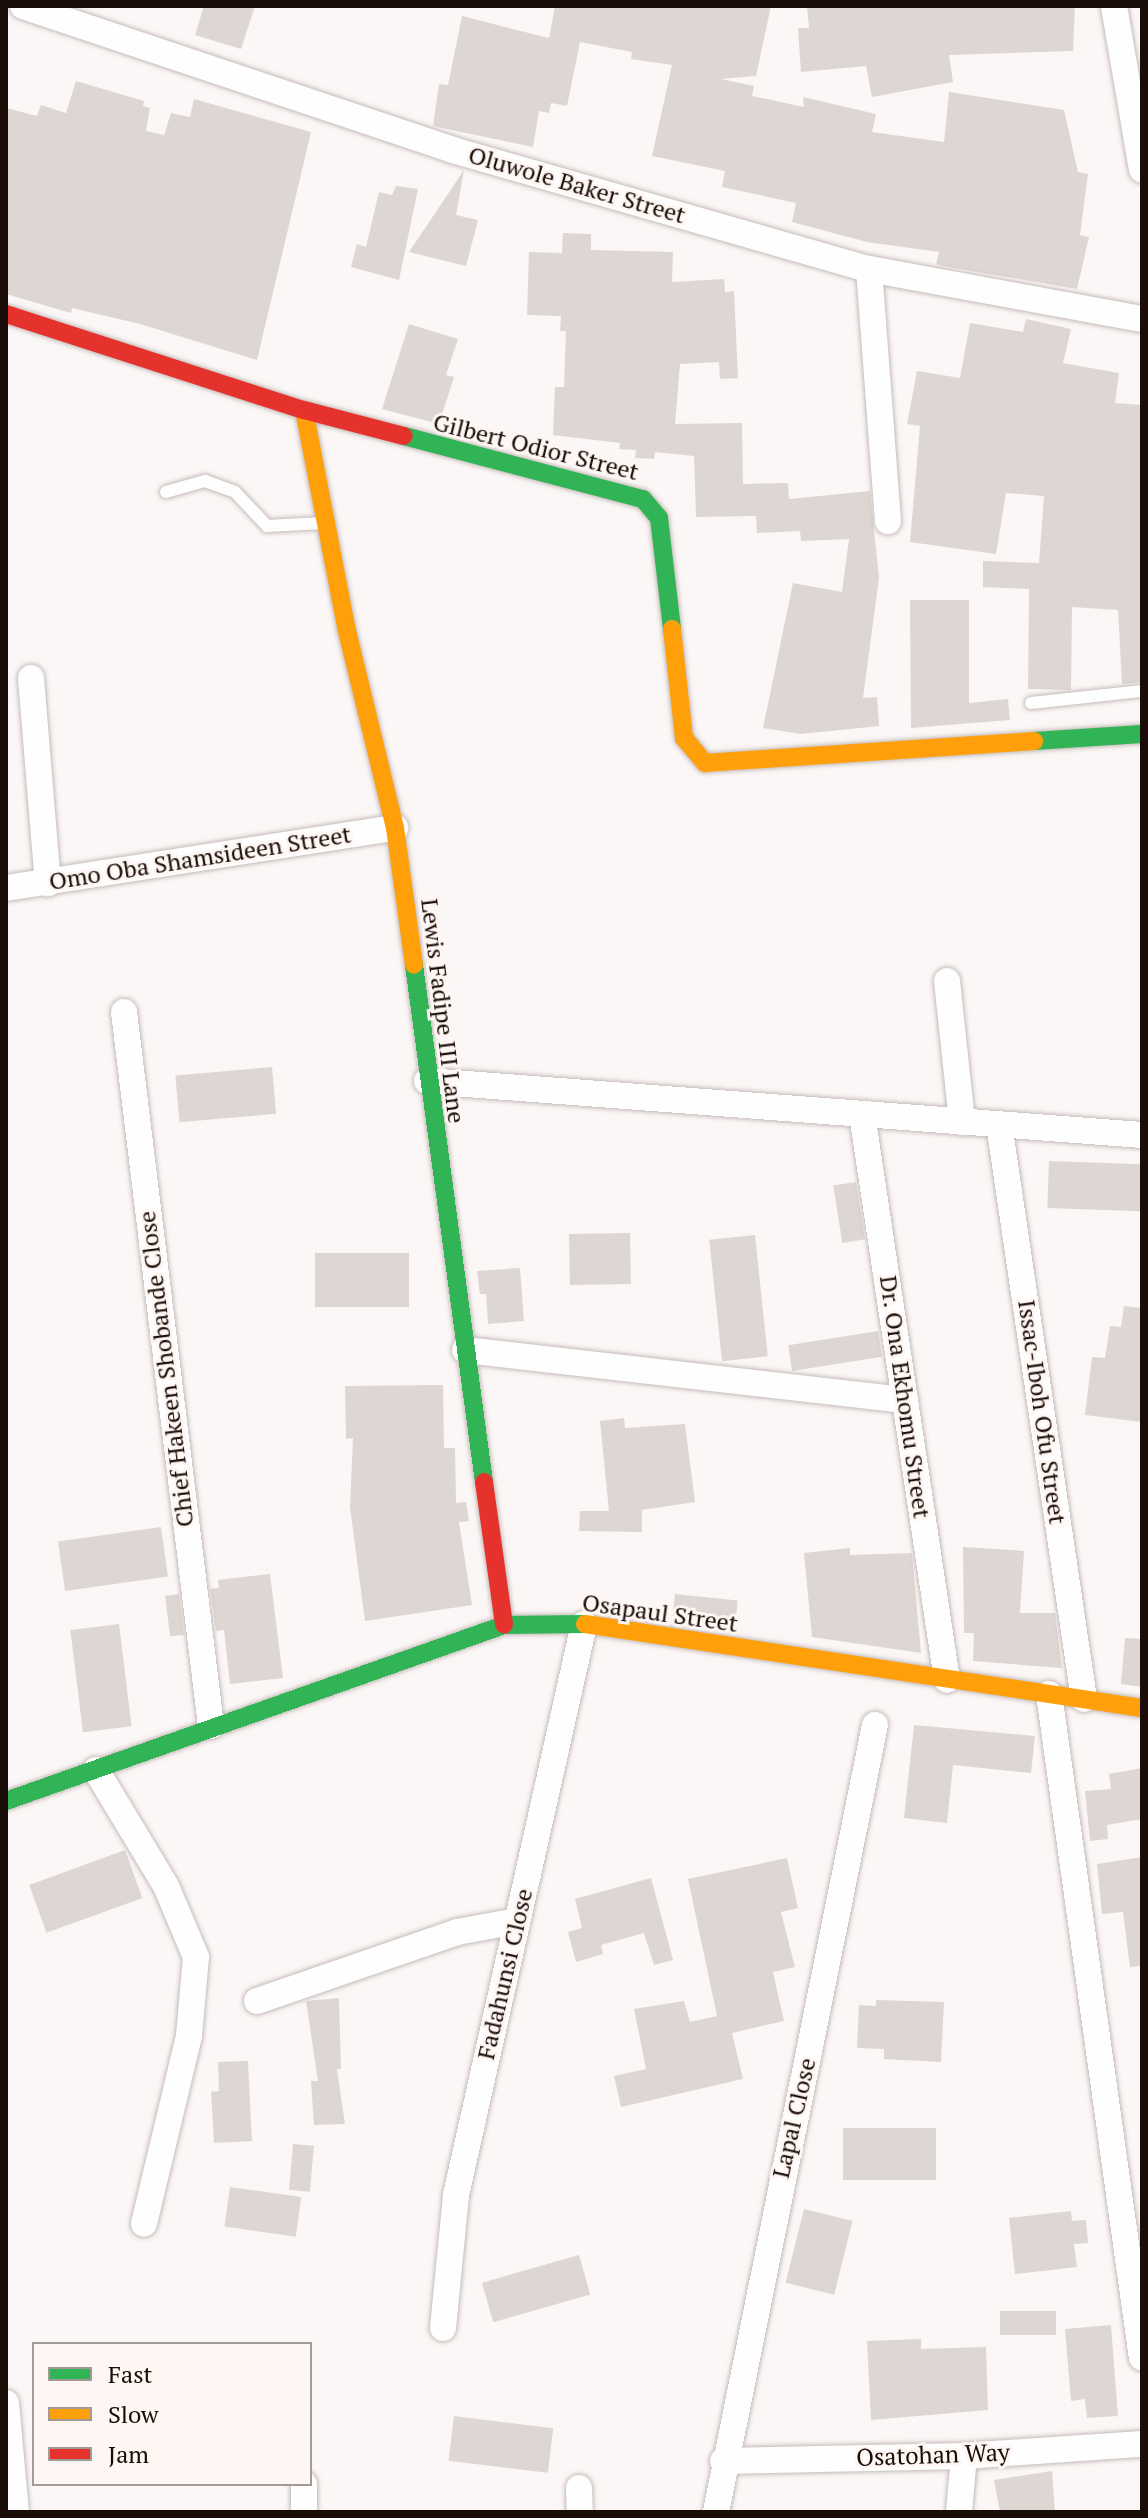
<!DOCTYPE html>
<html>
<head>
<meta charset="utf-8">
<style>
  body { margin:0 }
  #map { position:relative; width:1148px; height:2518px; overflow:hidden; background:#fbf7f6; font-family:"PT Serif",serif }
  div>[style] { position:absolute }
  .building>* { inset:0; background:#ded6d2; transform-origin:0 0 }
  .roads { filter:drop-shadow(0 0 2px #c5bcb9) drop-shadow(0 0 2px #c5bcb9) }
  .lane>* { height:12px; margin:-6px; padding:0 6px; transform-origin:6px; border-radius:6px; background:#fefefe }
  .street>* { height:26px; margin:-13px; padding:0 13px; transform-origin:13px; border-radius:13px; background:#fefefe }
  .fast>* { height:18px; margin:-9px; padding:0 9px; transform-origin:9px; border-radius:9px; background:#30b455 }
  .slow>* { height:18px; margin:-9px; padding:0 9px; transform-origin:9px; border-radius:9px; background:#ff9f0a }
  .jam>* { height:18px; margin:-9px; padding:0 9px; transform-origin:9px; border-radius:9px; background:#e5322d }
  span { translate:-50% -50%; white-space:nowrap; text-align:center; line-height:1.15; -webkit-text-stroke:6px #fef6f3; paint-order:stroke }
  .street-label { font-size:24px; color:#1a0d08 }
  .frame { position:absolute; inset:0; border:8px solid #1a0d08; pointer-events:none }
  .legend { position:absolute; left:32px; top:2342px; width:280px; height:144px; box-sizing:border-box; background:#fef6f3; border:2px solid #a39995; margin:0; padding:10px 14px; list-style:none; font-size:24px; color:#1a0d08 }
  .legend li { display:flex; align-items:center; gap:16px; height:40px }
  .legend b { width:40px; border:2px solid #a39995 }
</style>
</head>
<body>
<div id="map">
  <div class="building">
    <div style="clip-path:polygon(204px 6px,255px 6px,241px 49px,195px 35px)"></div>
    <div style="clip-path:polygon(555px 6px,771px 6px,756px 76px,721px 79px,754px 86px,752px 96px,804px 107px,803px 97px,876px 114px,872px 132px,944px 142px,949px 92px,1064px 110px,1078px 172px,1088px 174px,1080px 235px,1089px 237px,1077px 289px,948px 267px,936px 264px,939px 252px,867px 242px,792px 222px,796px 203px,722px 187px,725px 171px,652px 156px,672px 65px,631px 59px,632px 52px,580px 42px,567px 106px,551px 103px,549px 113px,539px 111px,533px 147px,433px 126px,439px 84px,448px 85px,462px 16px,549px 38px)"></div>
    <div style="clip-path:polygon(807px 6px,1075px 6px,1073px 51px,949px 55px,953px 82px,872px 97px,866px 66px,801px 72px,798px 28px,809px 28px)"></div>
    <div style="clip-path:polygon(76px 81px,144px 101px,143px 106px,150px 108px,146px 131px,164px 135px,171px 113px,190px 117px,194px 99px,311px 132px,257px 360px,140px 324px,72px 308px,71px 313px,6px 294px,6px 108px,37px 116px,41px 105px,66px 113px)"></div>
    <div style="clip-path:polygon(464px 170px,456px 215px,478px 220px,466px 266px,409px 252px)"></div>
    <div style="clip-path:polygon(396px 186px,418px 189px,399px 280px,351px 267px,357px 244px,366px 247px,379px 192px,392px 195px)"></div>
    <div style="clip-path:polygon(563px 233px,591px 234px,591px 250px,673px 252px,672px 282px,724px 279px,725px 292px,734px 291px,738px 378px,720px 379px,719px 362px,680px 364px,675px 424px,742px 423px,743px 484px,788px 483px,789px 499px,870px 491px,879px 578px,863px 698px,877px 697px,879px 726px,801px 734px,763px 728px,793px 583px,842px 592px,849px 539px,801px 541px,800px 531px,757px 533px,756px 516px,696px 517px,694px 456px,655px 452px,654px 459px,635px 458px,636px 450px,619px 449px,620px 443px,553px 435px,555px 387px,564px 387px,566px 331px,560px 331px,561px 316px,527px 315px,529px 252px,562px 253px)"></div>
    <div style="clip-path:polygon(1026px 319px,1071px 329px,1063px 363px,1119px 373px,1115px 403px,1142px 405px,1142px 682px,1122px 684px,1118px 610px,1072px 607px,1071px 690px,1028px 689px,1029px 589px,983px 587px,983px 561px,1039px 563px,1044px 496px,1006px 493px,996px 554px,910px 542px,920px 426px,907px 424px,917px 371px,960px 378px,970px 323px,1023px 332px)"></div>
    <div style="clip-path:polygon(409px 324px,458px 339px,446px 375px,454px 377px,439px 424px,382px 409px)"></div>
    <div style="clip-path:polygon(910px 600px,969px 600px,969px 703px,1008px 699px,1010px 720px,911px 728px)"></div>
    <div style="left:272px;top:1067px;width:47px;height:97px;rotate:85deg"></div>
    <div style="left:1049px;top:1161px;width:93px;height:47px;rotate:2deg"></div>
    <div style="left:856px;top:1182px;width:58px;height:23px;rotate:81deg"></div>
    <div style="left:630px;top:1233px;width:51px;height:61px;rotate:89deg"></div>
    <div style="left:755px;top:1235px;width:122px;height:46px;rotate:84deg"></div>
    <div style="left:315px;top:1253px;width:94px;height:54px"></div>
    <div style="clip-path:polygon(520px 1268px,524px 1321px,488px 1324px,486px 1294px,480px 1294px,477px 1271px)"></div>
    <div style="clip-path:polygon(1124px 1306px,1142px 1308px,1142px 1422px,1085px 1415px,1092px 1357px,1105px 1358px,1110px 1326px,1121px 1327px)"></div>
    <div style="left:878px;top:1331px;width:26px;height:91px;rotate:81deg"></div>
    <div style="clip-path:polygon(443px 1385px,444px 1448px,455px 1448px,456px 1503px,466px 1502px,469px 1521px,459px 1522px,472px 1605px,365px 1621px,350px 1507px,353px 1438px,346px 1439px,345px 1386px)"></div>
    <div style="clip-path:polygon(624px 1418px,625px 1428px,685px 1424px,695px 1502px,642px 1510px,642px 1532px,579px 1531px,580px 1511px,609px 1511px,600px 1421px)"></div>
    <div style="left:161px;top:1527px;width:50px;height:104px;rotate:82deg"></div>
    <div style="clip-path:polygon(963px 1547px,1024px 1551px,1020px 1613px,1055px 1613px,1062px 1668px,973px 1661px,974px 1633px,964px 1633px)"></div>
    <div style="clip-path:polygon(850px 1548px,850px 1555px,912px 1553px,921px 1653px,812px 1637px,804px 1553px)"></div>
    <div style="clip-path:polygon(270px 1574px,283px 1678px,230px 1684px,224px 1630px,216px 1631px,210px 1589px,219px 1588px,218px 1580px)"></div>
    <div style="left:179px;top:1594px;width:41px;height:14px;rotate:83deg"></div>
    <div style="left:675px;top:1594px;width:63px;height:22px;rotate:6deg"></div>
    <div style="left:119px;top:1624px;width:103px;height:49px;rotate:83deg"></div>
    <div style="clip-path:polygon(1125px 1638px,1142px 1639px,1142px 1687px,1121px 1684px)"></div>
    <div style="clip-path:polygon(914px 1725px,1035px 1736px,1031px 1773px,953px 1765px,947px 1823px,904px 1818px)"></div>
    <div style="clip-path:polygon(1142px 1768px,1142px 1819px,1107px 1825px,1108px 1839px,1090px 1841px,1085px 1791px,1111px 1789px,1109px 1774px)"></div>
    <div style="left:125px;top:1850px;width:51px;height:102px;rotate:70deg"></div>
    <div style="clip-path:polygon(1142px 1857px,1142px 1966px,1130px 1967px,1123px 1912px,1102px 1914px,1097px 1864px)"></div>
    <div style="clip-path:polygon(787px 1858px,798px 1908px,781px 1912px,795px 1967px,773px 1972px,784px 2021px,732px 2033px,743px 2079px,621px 2107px,614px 2076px,646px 2069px,634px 2009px,684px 2001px,690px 2022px,717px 2016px,688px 1879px)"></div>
    <div style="clip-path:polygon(651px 1878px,673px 1960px,654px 1965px,644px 1933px,601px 1945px,603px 1954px,576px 1962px,568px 1932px,582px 1928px,575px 1899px)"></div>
    <div style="clip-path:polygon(339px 1998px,341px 2069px,337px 2069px,345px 2124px,314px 2125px,311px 2081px,318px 2081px,306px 2001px)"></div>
    <div style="clip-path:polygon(876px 2000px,944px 2002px,941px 2062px,884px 2059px,884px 2049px,857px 2048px,859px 2005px,876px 2006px)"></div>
    <div style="clip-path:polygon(248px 2061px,252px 2141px,214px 2143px,211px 2092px,219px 2091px,218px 2062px)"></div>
    <div style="left:843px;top:2128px;width:93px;height:52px"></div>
    <div style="left:293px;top:2144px;width:21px;height:46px;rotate:5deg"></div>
    <div style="left:230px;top:2187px;width:72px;height:40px;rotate:8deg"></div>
    <div style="left:804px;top:2209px;width:50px;height:76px;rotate:14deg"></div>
    <div style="clip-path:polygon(1071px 2211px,1072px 2221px,1086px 2220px,1088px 2243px,1074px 2244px,1077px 2267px,1015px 2274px,1009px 2218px)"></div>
    <div style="left:579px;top:2255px;width:41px;height:101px;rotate:74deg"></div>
    <div style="left:1056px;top:2311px;width:24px;height:56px;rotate:90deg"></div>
    <div style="clip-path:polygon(1111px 2325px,1118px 2416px,1087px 2418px,1085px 2399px,1071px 2401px,1065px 2329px)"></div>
    <div style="clip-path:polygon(921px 2339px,921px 2349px,986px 2347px,988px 2410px,871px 2420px,867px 2341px)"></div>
    <div style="left:454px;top:2416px;width:100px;height:45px;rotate:7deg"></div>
    <div style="clip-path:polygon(1052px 2471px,1055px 2512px,1000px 2512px,994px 2480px)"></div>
  </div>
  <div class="roads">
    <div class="lane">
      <div style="left:166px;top:492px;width:41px;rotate:-15.8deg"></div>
      <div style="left:205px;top:481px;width:32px;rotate:20deg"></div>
      <div style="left:235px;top:492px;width:47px;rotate:46.7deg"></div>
      <div style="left:267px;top:526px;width:56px;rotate:-3.1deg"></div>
      <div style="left:1031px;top:703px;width:112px;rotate:-6.2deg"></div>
    </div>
    <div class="street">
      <div style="left:23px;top:6px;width:453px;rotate:18.5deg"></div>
      <div style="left:453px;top:150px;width:433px;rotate:16deg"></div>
      <div style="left:869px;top:269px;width:278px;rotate:10.4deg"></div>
      <div style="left:1114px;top:6px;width:166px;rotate:80.3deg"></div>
      <div style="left:869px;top:269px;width:253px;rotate:85.7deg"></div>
      <div style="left:31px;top:678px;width:206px;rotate:85.3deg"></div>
      <div style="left:6px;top:888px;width:394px;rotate:-8.8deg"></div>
      <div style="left:947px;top:981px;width:142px;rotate:83.9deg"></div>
      <div style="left:124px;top:1012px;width:719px;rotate:83.05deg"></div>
      <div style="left:427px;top:1081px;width:717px;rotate:4.32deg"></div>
      <div style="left:862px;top:1114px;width:572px;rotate:81.46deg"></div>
      <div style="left:999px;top:1124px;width:581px;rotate:81.59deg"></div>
      <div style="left:465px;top:1350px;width:443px;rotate:6.5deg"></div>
      <div style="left:1049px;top:1694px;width:670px;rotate:82.03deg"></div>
      <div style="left:96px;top:1770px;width:135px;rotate:58.9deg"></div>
      <div style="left:166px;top:1886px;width:77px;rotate:67.1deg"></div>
      <div style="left:196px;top:1957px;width:79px;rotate:95.1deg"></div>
      <div style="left:189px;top:2036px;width:193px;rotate:103.5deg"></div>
      <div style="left:257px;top:2001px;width:212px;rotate:-19deg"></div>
      <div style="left:457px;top:1932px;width:61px;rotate:-10.4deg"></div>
      <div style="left:443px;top:2328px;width:134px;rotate:-84.4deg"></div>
      <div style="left:456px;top:2195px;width:585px;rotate:-77.36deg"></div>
      <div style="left:6px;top:2403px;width:109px;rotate:84.8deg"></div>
      <div style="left:723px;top:2461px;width:241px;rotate:-1.2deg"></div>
      <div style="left:964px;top:2456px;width:178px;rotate:-3.9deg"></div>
      <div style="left:304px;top:2484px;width:28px;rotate:90deg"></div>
      <div style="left:579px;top:2488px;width:24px;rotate:88deg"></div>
      <div style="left:716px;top:2512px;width:803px;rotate:-78.58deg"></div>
      <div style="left:959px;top:2512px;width:56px;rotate:-84.9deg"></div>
    </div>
    <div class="fast">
      <div style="left:404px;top:436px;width:247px;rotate:14.8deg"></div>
      <div style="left:643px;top:499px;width:25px;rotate:50deg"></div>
      <div style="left:659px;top:518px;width:112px;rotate:83.3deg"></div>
      <div style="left:1034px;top:741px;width:108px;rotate:-3.7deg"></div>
      <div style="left:414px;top:965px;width:522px;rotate:82.29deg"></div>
      <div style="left:6px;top:1801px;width:528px;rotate:-19.46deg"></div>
      <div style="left:504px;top:1625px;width:81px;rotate:-0.7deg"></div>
    </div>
    <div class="slow">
      <div style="left:304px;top:410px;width:221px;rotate:79deg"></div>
      <div style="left:346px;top:627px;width:207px;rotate:76.3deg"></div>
      <div style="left:395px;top:828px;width:138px;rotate:82.1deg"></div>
      <div style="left:672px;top:629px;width:110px;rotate:83.7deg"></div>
      <div style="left:684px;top:738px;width:33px;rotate:50deg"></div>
      <div style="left:705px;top:763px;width:330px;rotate:-3.8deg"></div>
      <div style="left:585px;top:1624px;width:563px;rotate:8.58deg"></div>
    </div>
    <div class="jam">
      <div style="left:6px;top:314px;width:313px;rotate:17.9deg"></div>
      <div style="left:304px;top:410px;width:103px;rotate:14.6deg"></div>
      <div style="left:484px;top:1482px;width:144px;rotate:82deg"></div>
    </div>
  </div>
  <div class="street-label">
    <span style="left:577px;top:185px;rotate:16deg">Oluwole Baker Street</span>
    <span style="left:536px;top:447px;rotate:14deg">Gilbert Odior Street</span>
    <span style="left:200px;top:858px;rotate:-9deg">Omo Oba Shamsideen Street</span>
    <span style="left:443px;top:1011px;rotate:83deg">Lewis Fadipe III Lane</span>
    <span style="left:166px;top:1369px;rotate:-97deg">Chief Hakeen Shobande Close</span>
    <span style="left:905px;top:1397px;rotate:82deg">Dr. Ona Ekhomu Street</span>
    <span style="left:1042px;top:1412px;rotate:82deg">Issac-Iboh Ofu Street</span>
    <span style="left:660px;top:1613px;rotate:8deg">Osapaul Street</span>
    <span style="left:505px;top:1974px;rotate:-77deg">Fadahunsi Close</span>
    <span style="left:794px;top:2118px;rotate:-77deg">Lapal Close</span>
    <span style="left:933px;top:2455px;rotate:-2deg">Osatohan Way</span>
  </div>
  <div class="frame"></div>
  <ul class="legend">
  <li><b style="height:10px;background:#30b455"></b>Fast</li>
  <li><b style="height:10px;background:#ff9f0a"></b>Slow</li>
  <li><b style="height:10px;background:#e5322d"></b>Jam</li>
  </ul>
</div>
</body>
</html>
